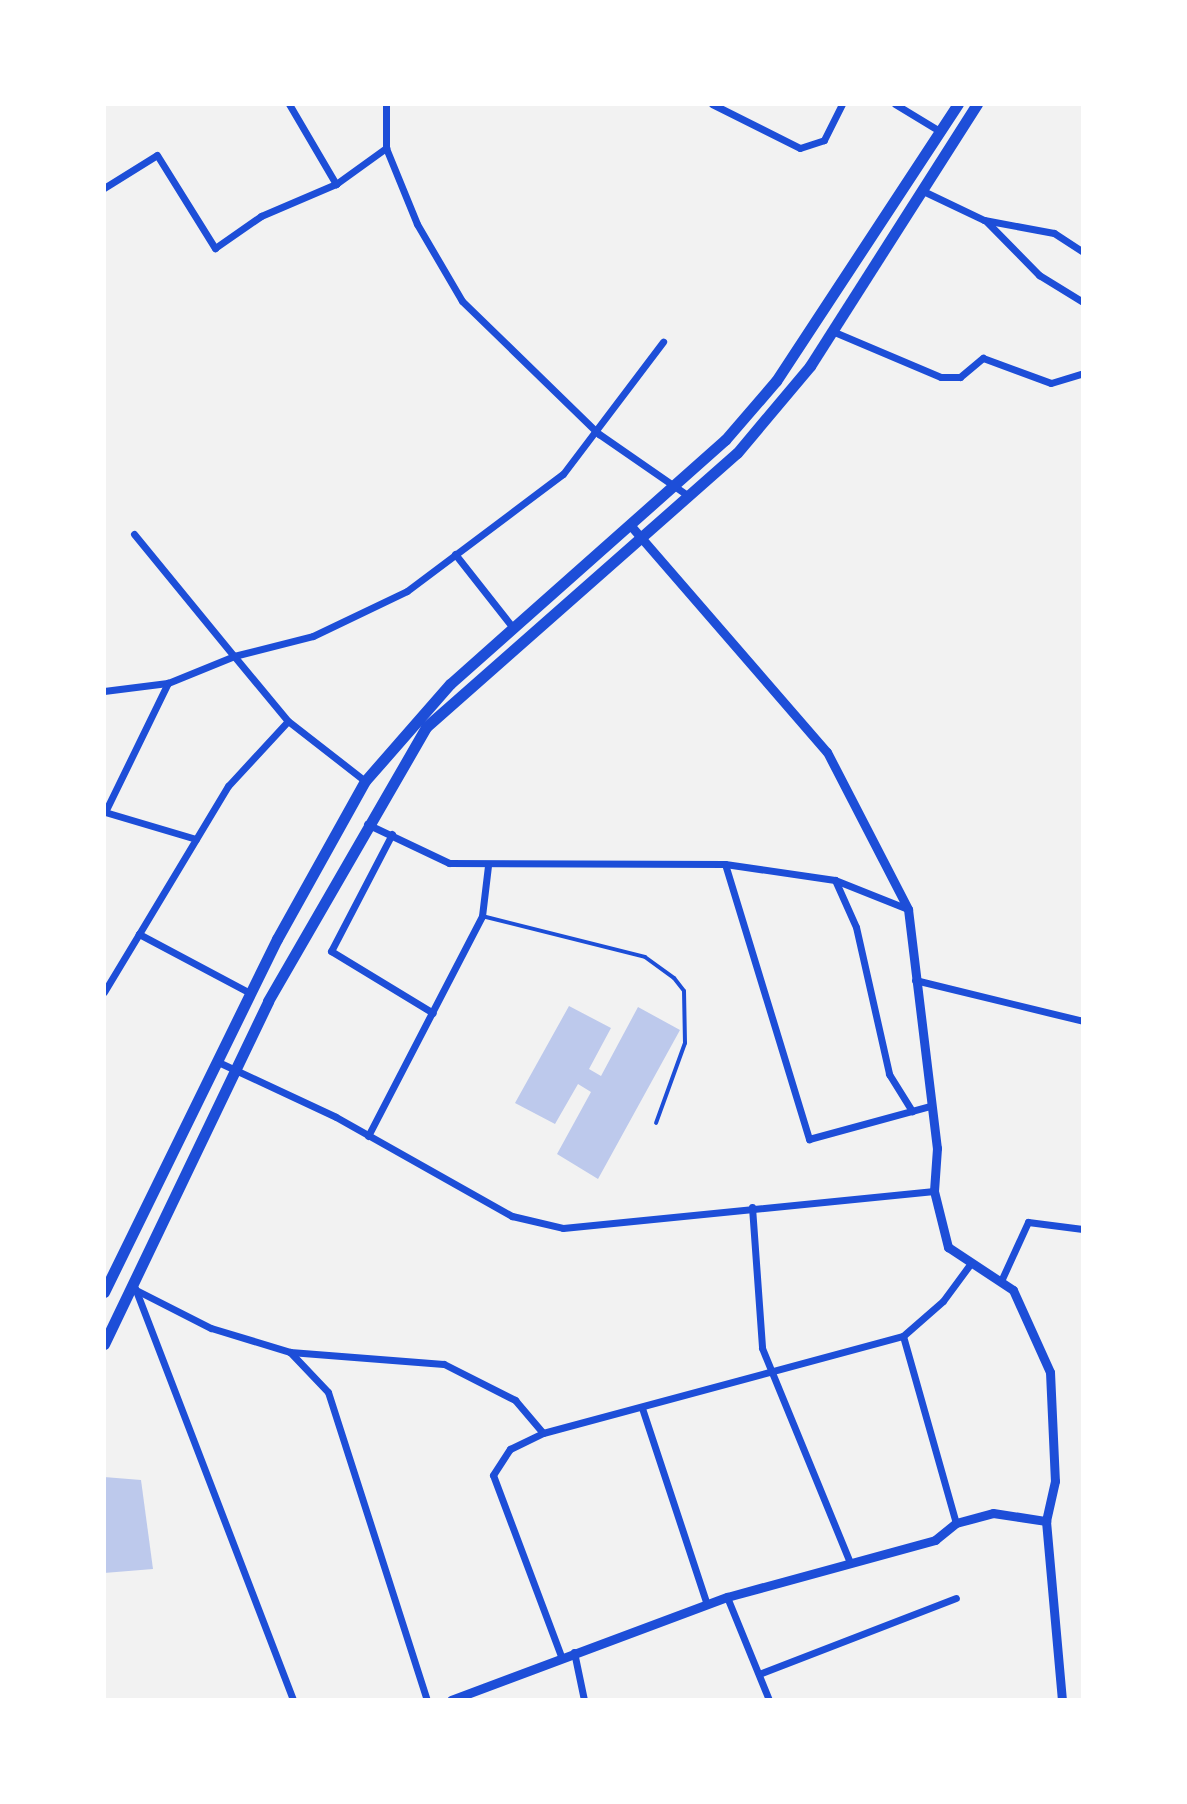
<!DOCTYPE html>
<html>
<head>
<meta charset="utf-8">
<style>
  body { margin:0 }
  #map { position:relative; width:1187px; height:1804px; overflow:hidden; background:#f2f2f2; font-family:"Varela Round",sans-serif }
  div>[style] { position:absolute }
  .building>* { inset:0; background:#bdc9ec }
  .service>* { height:4px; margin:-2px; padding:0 2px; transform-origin:2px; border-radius:2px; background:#1d4ed8 }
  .minor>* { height:7px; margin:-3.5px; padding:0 3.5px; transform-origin:3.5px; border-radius:3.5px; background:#1d4ed8 }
  .tertiary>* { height:9px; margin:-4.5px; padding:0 4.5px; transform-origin:4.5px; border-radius:4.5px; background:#1d4ed8 }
  .primary>* { height:11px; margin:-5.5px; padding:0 5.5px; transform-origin:5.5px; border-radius:5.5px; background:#1d4ed8 }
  span { translate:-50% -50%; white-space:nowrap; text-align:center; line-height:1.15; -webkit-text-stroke:6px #fff; paint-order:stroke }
  .frame { position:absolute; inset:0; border:106px solid #fff; pointer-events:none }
</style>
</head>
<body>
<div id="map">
  <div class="building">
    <div style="clip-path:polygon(569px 1006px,611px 1028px,589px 1069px,601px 1076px,638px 1007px,680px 1030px,598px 1179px,557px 1154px,591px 1092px,578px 1084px,555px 1124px,515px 1103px)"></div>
    <div style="clip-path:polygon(104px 1477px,141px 1480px,153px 1569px,104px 1573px)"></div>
  </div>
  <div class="service">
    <div style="left:482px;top:916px;width:168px;rotate:14.1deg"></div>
    <div style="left:645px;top:957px;width:36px;rotate:36deg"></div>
    <div style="left:674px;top:978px;width:16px;rotate:52deg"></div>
    <div style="left:684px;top:991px;width:52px;rotate:88.9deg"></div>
    <div style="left:685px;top:1043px;width:85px;rotate:109.9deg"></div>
  </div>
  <div class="minor">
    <div style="left:289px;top:104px;width:93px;rotate:59.6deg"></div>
    <div style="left:336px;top:184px;width:62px;rotate:-35.8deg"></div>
    <div style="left:386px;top:104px;width:44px;rotate:90deg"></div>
    <div style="left:386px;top:148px;width:82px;rotate:67.8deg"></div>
    <div style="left:417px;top:224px;width:89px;rotate:59.7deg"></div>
    <div style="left:462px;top:301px;width:191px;rotate:44.2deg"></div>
    <div style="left:599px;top:434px;width:107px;rotate:34.7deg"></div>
    <div style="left:712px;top:104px;width:98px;rotate:26.6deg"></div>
    <div style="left:800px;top:148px;width:25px;rotate:-18deg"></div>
    <div style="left:824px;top:140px;width:40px;rotate:-63.4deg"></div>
    <div style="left:895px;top:104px;width:54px;rotate:31.3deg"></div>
    <div style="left:104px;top:188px;width:62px;rotate:-31.9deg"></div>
    <div style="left:157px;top:155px;width:110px;rotate:58.1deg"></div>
    <div style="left:215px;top:248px;width:56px;rotate:-34.8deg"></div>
    <div style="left:261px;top:216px;width:82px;rotate:-23.1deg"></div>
    <div style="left:921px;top:190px;width:70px;rotate:25.5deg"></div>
    <div style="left:984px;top:220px;width:71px;rotate:10.5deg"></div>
    <div style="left:1054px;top:233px;width:35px;rotate:33deg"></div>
    <div style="left:986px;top:221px;width:76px;rotate:45.5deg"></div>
    <div style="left:1039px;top:275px;width:52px;rotate:31.5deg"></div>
    <div style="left:832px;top:331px;width:118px;rotate:22.9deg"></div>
    <div style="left:941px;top:377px;width:19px"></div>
    <div style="left:960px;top:377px;width:30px;rotate:-40deg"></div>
    <div style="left:983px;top:358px;width:72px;rotate:20.2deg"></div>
    <div style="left:1051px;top:383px;width:34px;rotate:-17deg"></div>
    <div style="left:134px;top:534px;width:158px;rotate:50.7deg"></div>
    <div style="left:234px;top:656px;width:81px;rotate:-14.2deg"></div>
    <div style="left:313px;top:636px;width:104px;rotate:-25.6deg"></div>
    <div style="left:407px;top:591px;width:195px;rotate:-36.9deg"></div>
    <div style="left:563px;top:474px;width:166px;rotate:-52.9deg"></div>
    <div style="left:455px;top:554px;width:95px;rotate:51.8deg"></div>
    <div style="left:104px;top:691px;width:64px;rotate:-7.1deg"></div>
    <div style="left:367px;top:824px;width:91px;rotate:25.4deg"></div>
    <div style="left:449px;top:863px;width:276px;rotate:0.2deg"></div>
    <div style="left:725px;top:864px;width:111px;rotate:8.3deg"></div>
    <div style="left:835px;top:880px;width:79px;rotate:21.7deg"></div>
    <div style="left:392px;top:834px;width:132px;rotate:117.5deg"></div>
    <div style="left:331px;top:951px;width:119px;rotate:31.3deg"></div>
    <div style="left:196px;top:839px;width:95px;rotate:-163.5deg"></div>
    <div style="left:105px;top:812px;width:144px;rotate:-64deg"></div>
    <div style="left:168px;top:683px;width:71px;rotate:-22.2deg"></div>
    <div style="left:234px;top:656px;width:85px;rotate:50.3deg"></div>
    <div style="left:288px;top:721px;width:98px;rotate:37.9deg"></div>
    <div style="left:725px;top:864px;width:288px;rotate:73deg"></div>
    <div style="left:809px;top:1139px;width:125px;rotate:-15.3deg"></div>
    <div style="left:835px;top:880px;width:51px;rotate:65.9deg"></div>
    <div style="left:856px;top:927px;width:151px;rotate:77.3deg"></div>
    <div style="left:889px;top:1074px;width:44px;rotate:58.1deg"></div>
    <div style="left:915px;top:980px;width:173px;rotate:13.7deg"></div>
    <div style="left:104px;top:992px;width:68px;rotate:-58.9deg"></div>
    <div style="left:250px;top:993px;width:126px;rotate:-152deg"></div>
    <div style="left:139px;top:934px;width:173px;rotate:-59deg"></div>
    <div style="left:228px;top:786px;width:88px;rotate:-47.3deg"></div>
    <div style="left:216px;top:1061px;width:132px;rotate:25deg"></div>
    <div style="left:336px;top:1117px;width:202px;rotate:29.4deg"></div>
    <div style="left:512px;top:1216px;width:52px;rotate:13.2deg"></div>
    <div style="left:563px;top:1228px;width:373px;rotate:-5.7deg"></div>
    <div style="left:368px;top:1136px;width:248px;rotate:-62.6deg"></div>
    <div style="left:482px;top:916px;width:50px;rotate:-83.2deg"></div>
    <div style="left:752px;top:1207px;width:141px;rotate:85.9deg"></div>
    <div style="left:762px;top:1348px;width:232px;rotate:67.7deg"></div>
    <div style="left:1001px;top:1281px;width:65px;rotate:-65.4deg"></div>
    <div style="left:1028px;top:1222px;width:55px;rotate:7.3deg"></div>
    <div style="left:135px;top:1288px;width:441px;rotate:69deg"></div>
    <div style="left:136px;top:1290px;width:84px;rotate:26.9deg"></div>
    <div style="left:211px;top:1328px;width:83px;rotate:16.9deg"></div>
    <div style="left:290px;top:1352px;width:55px;rotate:46.5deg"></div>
    <div style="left:328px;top:1392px;width:324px;rotate:72.2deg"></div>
    <div style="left:903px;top:1336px;width:194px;rotate:74.2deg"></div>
    <div style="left:290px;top:1352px;width:154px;rotate:4.5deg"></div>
    <div style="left:444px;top:1364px;width:80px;rotate:26.9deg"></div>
    <div style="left:515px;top:1400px;width:43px;rotate:49.7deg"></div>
    <div style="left:642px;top:1408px;width:207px;rotate:71.7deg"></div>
    <div style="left:727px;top:1597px;width:111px;rotate:67.8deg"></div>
    <div style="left:574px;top:1652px;width:49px;rotate:78.2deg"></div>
    <div style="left:561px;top:1656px;width:193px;rotate:-110.6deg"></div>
    <div style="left:493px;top:1475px;width:31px;rotate:-57deg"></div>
    <div style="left:510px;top:1449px;width:37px;rotate:-26deg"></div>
    <div style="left:543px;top:1433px;width:373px;rotate:-15.1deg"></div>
    <div style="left:903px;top:1336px;width:53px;rotate:-41.2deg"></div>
    <div style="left:943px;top:1301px;width:47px;rotate:-53.6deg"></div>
    <div style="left:759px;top:1674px;width:211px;rotate:-21.1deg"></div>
  </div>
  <div class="tertiary">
    <div style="left:631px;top:526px;width:299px;rotate:49.1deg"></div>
    <div style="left:827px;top:752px;width:177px;rotate:62.7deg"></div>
    <div style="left:908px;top:909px;width:241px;rotate:83.1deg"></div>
    <div style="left:937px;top:1148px;width:43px;rotate:94deg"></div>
    <div style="left:934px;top:1191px;width:58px;rotate:76deg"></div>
    <div style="left:948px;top:1247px;width:78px;rotate:33.5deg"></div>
    <div style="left:1013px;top:1290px;width:90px;rotate:65.7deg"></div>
    <div style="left:1050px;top:1372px;width:109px;rotate:87.4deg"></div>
    <div style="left:1055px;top:1481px;width:41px;rotate:102.7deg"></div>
    <div style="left:1046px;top:1521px;width:180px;rotate:84.9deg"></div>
    <div style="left:451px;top:1700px;width:295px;rotate:-20.5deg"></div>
    <div style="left:727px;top:1597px;width:216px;rotate:-15.3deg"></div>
    <div style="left:935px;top:1540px;width:27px;rotate:-39deg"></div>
    <div style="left:956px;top:1523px;width:38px;rotate:-15deg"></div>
    <div style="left:993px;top:1513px;width:54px;rotate:8.6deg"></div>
  </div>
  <div class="primary">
    <div style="left:104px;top:1292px;width:393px;rotate:-63.9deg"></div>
    <div style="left:277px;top:939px;width:181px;rotate:-60.9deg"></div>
    <div style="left:365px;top:781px;width:129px;rotate:-48.8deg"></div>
    <div style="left:450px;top:684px;width:368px;rotate:-41.6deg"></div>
    <div style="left:725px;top:440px;width:78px;rotate:-49.2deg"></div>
    <div style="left:776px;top:381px;width:331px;rotate:-56.7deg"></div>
    <div style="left:104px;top:1344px;width:380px;rotate:-64.4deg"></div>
    <div style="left:268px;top:1001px;width:316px;rotate:-60deg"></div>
    <div style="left:426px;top:727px;width:414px;rotate:-41.4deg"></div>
    <div style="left:737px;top:453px;width:114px;rotate:-50deg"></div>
    <div style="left:810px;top:366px;width:311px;rotate:-57.5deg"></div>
  </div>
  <div class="frame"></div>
</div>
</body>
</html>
